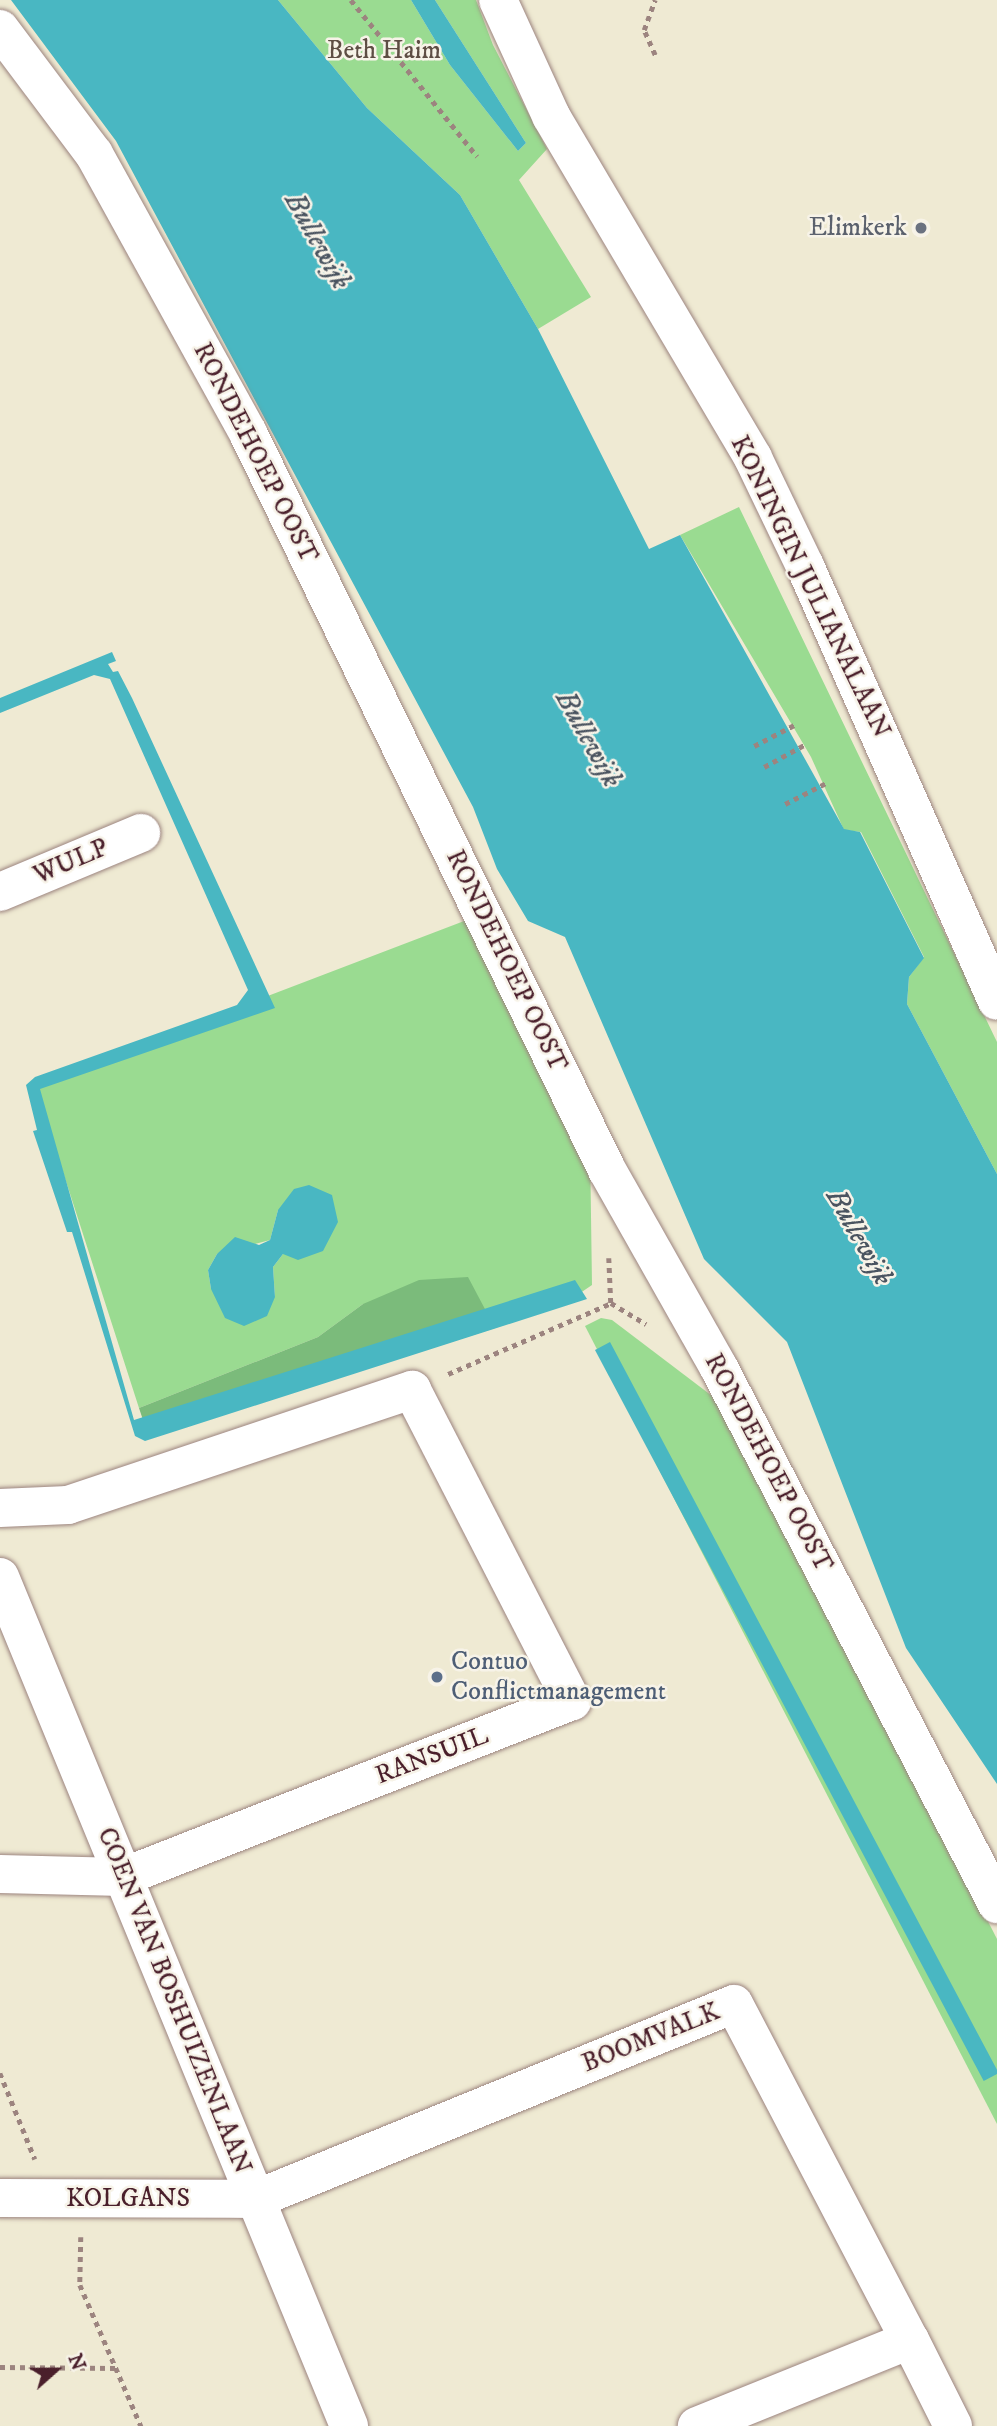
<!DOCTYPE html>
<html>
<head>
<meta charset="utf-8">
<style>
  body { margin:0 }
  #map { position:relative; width:997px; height:2426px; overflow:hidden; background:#efead3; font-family:"IM FELL DW Pica",serif }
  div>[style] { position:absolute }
  .green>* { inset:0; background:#9adb91 }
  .forest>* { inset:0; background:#7bbb7b }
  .water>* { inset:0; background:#49b7c2; transform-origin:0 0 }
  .path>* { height:4.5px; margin-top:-2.25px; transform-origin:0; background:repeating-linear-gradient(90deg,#9c847f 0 5px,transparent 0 10px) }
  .roads { filter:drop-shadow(0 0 2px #9c847f) drop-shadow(0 0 2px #9c847f) }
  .minor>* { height:38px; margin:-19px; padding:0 19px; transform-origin:19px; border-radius:19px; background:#fff }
  .dots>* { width:19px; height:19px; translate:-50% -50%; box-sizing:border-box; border:4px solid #f7f3e8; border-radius:50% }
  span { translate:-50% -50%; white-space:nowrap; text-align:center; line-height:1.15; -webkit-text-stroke:5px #f7f3e8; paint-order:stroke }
  .park-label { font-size:26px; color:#5e4e44 }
  .worship-label { font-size:26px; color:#5b616d }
  .right { translate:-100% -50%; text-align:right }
  .street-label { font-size:26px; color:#4a1f2b }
  .service-label { font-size:26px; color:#4e5e75 }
  .left { translate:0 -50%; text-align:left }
  .water-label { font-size:28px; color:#4a5460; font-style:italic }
  .north { position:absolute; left:21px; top:2335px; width:70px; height:70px; -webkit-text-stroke:5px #f7f3e8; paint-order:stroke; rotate:69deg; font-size:19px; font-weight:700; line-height:28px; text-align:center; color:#4a1f2b }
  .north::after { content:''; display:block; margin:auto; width:24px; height:32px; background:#4a1f2b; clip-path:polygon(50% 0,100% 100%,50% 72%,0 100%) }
</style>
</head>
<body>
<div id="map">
  <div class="green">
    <div style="clip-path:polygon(278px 0,411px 0,450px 65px,518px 151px,526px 143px,435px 0,476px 0,493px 45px,547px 149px,519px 180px,591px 297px,538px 329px,460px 195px,367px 108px)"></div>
    <div style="clip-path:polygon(739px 507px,997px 1042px,997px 1174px,907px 1004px,909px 977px,924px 957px,861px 832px,844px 830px,811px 757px,680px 535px)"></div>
    <div style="clip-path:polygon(evenodd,472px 918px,590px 1145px,592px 1285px,564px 1304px,495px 1328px,363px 1304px,318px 1337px,139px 1408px,35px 1085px,472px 918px,278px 1210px,283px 1254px,273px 1267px,275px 1297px,211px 1289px,208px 1270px,217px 1254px,270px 1240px,278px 1210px)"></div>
    <div style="clip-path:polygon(601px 1318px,612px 1320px,724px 1405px,997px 1939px,997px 2124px,585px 1326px)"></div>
  </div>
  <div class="forest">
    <div style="clip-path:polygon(468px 1277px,495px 1328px,149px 1438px,139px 1408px,318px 1337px,363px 1304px,419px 1280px)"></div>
  </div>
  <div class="water">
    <div style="clip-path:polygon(11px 0,278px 0,367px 108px,460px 195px,538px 329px,649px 549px,680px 535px,844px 829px,860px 832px,924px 958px,909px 977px,907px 1004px,997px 1174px,997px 1784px,906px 1648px,787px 1342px,704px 1259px,565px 937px,528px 921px,497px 869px,473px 807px,116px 141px)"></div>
    <div style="clip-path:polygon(411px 0,435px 0,526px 143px,518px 151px,450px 65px)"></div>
    <div style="clip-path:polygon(112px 652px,116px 661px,108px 664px,113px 672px,118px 671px,132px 698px,275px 1008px,40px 1089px,134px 1420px,575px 1280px,587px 1299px,145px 1441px,135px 1436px,72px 1232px,67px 1232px,33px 1131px,37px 1130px,26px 1085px,35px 1077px,237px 1005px,248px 990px,110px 679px,94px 675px,0 713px,0 698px)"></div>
    <div style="clip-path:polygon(309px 1185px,332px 1195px,338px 1222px,323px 1251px,298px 1260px,283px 1254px,273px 1267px,275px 1297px,267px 1316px,244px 1326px,225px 1318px,211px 1289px,208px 1270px,217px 1254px,235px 1237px,259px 1245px,270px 1240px,278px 1210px,294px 1189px)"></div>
    <div style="left:610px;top:1342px;width:828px;height:17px;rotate:62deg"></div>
  </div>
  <div class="path">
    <div style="left:351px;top:0;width:201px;rotate:51.1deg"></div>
    <div style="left:655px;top:55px;width:27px;rotate:-114deg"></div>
    <div style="left:644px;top:30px;width:32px;rotate:-70deg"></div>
    <div style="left:754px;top:746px;width:47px;rotate:-27.6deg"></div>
    <div style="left:764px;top:767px;width:48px;rotate:-28.7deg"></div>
    <div style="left:785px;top:804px;width:48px;rotate:-27.1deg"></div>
    <div style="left:609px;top:1258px;width:45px;rotate:87.5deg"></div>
    <div style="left:611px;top:1303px;width:41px;rotate:31deg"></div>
    <div style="left:448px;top:1374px;width:178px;rotate:-23.5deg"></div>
    <div style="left:0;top:2073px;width:93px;rotate:67.9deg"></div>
    <div style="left:81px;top:2237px;width:48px;rotate:91.2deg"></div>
    <div style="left:80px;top:2285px;width:154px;rotate:66.6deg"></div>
    <div style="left:0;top:2367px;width:116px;rotate:0.5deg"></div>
  </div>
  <div class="roads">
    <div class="minor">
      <div style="left:498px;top:0;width:128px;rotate:65.4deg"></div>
      <div style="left:551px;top:116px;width:397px;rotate:59.4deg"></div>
      <div style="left:753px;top:458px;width:120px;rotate:64.3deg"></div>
      <div style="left:805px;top:566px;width:475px;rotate:66.2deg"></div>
      <div style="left:0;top:29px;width:156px;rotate:53.1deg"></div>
      <div style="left:94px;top:154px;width:319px;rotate:61.1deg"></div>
      <div style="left:248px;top:433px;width:820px;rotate:64.03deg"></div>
      <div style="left:607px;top:1170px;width:227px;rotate:60.5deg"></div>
      <div style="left:719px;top:1368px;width:604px;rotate:62.59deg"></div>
      <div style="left:0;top:892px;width:153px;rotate:-22.7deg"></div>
      <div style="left:0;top:1508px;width:68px;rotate:-2.5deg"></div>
      <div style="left:68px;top:1505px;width:363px;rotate:-18.5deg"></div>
      <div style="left:412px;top:1390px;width:350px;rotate:62.8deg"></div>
      <div style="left:572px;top:1701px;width:482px;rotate:158.6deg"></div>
      <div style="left:123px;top:1877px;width:123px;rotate:-178.6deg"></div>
      <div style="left:0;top:1577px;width:918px;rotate:67.65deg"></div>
      <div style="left:0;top:2198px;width:256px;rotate:0.2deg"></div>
      <div style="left:256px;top:2199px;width:516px;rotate:-22.19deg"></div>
      <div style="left:734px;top:2004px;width:379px;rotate:62.4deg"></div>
      <div style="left:910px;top:2340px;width:230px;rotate:158deg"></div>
      <div style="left:910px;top:2340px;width:96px;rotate:63.4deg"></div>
    </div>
  </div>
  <div class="dots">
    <div style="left:921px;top:228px;background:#6b7280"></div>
    <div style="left:437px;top:1677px;background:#5c6f8a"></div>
  </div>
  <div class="park-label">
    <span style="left:384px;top:51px">Beth Haim</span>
  </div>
  <div class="worship-label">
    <span class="right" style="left:907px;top:228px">Elimkerk</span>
  </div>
  <div class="street-label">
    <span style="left:255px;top:453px;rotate:63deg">RONDEHOEP OOST</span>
    <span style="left:810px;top:587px;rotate:64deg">KONINGIN JULIANALAAN</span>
    <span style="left:71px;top:862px;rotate:-23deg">WULP</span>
    <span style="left:506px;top:961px;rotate:64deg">RONDEHOEP OOST</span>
    <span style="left:768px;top:1463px;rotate:62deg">RONDEHOEP OOST</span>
    <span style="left:432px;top:1756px;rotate:-21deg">RANSUIL</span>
    <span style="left:174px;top:2001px;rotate:68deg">COEN VAN BOSHUIZENLAAN</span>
    <span style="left:651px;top:2038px;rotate:-22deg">BOOMVALK</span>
    <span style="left:128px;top:2199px">KOLGANS</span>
  </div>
  <div class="service-label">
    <span class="left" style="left:451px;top:1677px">Contuo<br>Conflictmanagement</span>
  </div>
  <div class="water-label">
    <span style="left:317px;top:241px;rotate:61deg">Bullewijk</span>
    <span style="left:588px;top:739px;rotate:61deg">Bullewijk</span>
    <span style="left:859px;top:1237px;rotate:61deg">Bullewijk</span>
  </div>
  <div class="north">N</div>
</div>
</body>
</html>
